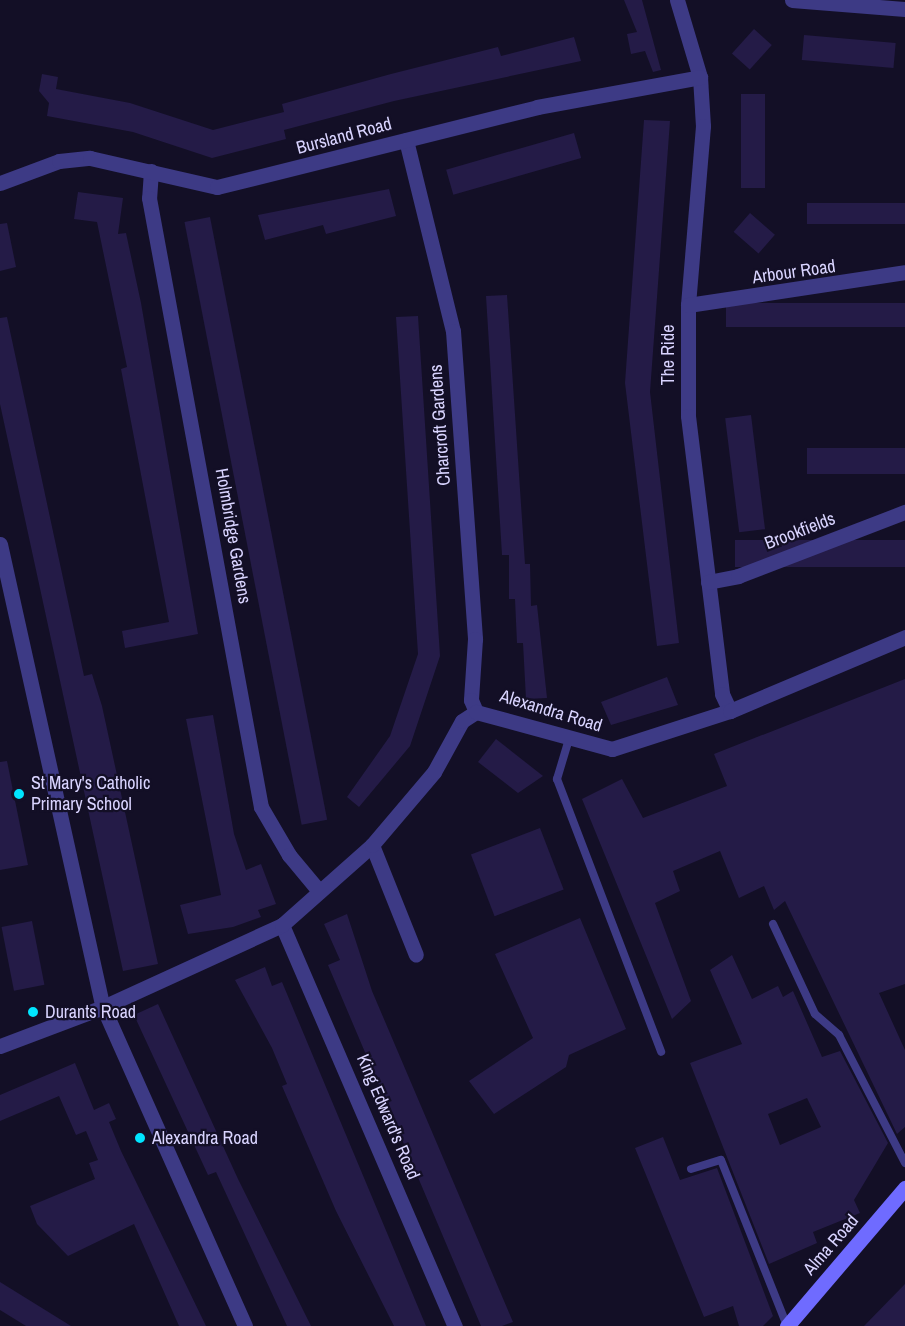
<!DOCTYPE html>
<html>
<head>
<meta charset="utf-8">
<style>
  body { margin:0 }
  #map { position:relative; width:905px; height:1326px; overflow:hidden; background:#130f26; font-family:"Archivo Narrow",sans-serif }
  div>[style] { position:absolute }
  .building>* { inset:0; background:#241b47; transform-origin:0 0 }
  .lane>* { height:8px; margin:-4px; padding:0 4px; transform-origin:4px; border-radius:4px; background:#3d3a85 }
  .street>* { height:15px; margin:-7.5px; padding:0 7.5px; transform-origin:7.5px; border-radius:7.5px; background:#3d3a85 }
  .secondary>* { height:15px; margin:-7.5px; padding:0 7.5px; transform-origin:7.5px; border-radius:7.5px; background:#6f6bff }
  .dots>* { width:16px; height:16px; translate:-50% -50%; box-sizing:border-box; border:3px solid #130f26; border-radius:50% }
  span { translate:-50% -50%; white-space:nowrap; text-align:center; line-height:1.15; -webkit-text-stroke:4.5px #130f26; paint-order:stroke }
  .street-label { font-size:18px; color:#d9d4ff }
  .poi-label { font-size:18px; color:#d9d4ff }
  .left { translate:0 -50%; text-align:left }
</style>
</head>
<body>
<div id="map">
  <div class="building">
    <div style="clip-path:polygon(624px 0,642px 0,661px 70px,653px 72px,645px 51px,631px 54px,627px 34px,637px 32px)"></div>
    <div style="left:754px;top:29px;width:24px;height:33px;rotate:42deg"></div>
    <div style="left:804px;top:35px;width:92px;height:25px;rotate:5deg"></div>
    <div style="clip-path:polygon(574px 37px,581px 61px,394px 101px,284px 130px,286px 139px,212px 158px,133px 132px,47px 116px,49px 103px,39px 91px,42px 74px,58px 77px,56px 89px,130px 103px,213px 130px,284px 112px,282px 104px,391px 74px,498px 47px,501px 56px)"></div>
    <div style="left:741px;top:94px;width:24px;height:94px"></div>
    <div style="clip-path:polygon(644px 120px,670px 121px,650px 392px,679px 643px,657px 646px,625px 383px)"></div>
    <div style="left:574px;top:133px;width:26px;height:133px;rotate:74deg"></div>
    <div style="clip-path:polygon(389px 189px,396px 216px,326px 234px,323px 225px,265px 240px,258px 215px)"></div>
    <div style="clip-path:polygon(78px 192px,123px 198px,118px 234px,126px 233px,141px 303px,198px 634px,125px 648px,122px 631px,169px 622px,121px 369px,127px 367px,97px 222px,74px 219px)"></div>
    <div style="left:905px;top:203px;width:21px;height:98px;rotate:90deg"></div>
    <div style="left:750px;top:213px;width:33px;height:25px;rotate:41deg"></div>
    <div style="left:210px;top:217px;width:614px;height:26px;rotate:79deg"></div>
    <div style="clip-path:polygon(7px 223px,16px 267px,0 271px,0 224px)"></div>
    <div style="clip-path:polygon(507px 295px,525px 564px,530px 564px,531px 606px,537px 605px,547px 698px,526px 699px,523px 643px,517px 643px,515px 599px,509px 599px,509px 555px,502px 555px,486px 296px)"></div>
    <div style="left:905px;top:303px;width:24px;height:179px;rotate:90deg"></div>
    <div style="clip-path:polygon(418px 316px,440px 656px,410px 746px,359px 807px,347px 797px,390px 736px,418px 654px,396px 317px)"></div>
    <div style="clip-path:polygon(7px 317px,84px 676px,92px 674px,102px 706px,158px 964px,123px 971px,0 404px,0 318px)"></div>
    <div style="left:751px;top:415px;width:115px;height:26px;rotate:83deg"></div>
    <div style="left:905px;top:448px;width:26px;height:98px;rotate:90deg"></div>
    <div style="left:905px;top:540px;width:27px;height:170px;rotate:90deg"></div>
    <div style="clip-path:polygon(667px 677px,678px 705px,611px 725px,601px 702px)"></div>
    <div style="clip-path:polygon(905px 679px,905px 984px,879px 993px,905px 1050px,905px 1127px,897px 1134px,785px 901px,774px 910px,764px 886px,739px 898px,720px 851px,673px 871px,680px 891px,655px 903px,691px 1001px,672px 1019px,582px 799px,622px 779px,643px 818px,727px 786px,714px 754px)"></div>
    <div style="clip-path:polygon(213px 715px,234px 834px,246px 870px,261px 864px,276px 904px,258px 910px,261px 917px,233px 927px,188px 934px,180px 905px,221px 895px,186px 719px)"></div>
    <div style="clip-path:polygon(496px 739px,543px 776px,518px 793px,478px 762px)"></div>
    <div style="clip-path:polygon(7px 761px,28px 865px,0 870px,0 762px)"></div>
    <div style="left:540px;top:828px;width:66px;height:74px;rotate:69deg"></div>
    <div style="clip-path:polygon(347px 914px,372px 991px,513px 1322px,502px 1326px,481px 1326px,328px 965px,340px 960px,324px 924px)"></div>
    <div style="clip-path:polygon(580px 918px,626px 1029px,569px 1055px,566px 1067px,494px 1114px,469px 1081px,533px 1038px,495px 954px)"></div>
    <div style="left:32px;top:921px;width:65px;height:31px;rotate:79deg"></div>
    <div style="clip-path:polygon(evenodd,732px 955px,752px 999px,778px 986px,783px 997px,793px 991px,822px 1057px,840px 1051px,888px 1143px,854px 1200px,860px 1213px,813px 1232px,817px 1243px,769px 1264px,690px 1063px,742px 1044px,710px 970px,732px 955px,807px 1098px,821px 1127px,780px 1145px,768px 1114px,807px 1098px)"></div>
    <div style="clip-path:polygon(265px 967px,272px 986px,282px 982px,426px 1326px,394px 1326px,336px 1211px,282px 1086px,287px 1084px,272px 1048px,235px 980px)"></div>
    <div style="clip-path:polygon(158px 1004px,238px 1179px,311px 1326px,287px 1326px,216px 1172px,208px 1175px,134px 1015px)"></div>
    <div style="clip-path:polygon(75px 1063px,94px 1110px,109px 1103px,116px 1119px,109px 1122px,121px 1151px,206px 1326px,179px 1326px,134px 1224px,68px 1256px,37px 1224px,30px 1206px,95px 1179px,89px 1163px,98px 1160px,86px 1131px,76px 1135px,59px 1096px,0 1121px,0 1095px)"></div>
    <div style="clip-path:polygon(663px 1137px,680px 1180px,717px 1168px,773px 1316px,763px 1326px,739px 1326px,733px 1306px,704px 1317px,635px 1148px)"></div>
    <div style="clip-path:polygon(0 1282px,71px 1326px,26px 1326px,0 1310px)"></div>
    <div style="clip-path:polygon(905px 1284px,905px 1326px,864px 1326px)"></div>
  </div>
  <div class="lane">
    <div style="left:569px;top:739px;width:42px;rotate:106.7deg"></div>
    <div style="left:557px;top:779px;width:292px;rotate:69.1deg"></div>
    <div style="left:773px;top:924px;width:99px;rotate:65deg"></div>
    <div style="left:815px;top:1014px;width:32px;rotate:41deg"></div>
    <div style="left:839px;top:1035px;width:144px;rotate:62.7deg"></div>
    <div style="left:691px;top:1169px;width:31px;rotate:-17deg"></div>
    <div style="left:721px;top:1160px;width:179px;rotate:68.3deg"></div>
  </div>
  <div class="street">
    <div style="left:677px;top:0;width:80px;rotate:73.4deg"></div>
    <div style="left:700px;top:77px;width:49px;rotate:86.5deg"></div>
    <div style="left:703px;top:126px;width:180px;rotate:94.8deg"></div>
    <div style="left:688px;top:305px;width:111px;rotate:90deg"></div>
    <div style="left:688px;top:416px;width:280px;rotate:83deg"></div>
    <div style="left:722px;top:694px;width:19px;rotate:65deg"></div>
    <div style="left:792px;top:0;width:113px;rotate:4.6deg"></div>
    <div style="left:406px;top:140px;width:197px;rotate:76.2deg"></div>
    <div style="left:453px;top:331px;width:309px;rotate:85.9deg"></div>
    <div style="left:475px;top:639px;width:61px;rotate:93.8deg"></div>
    <div style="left:471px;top:700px;width:13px;rotate:67deg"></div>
    <div style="left:151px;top:171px;width:27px;rotate:94deg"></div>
    <div style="left:149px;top:198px;width:619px;rotate:79.58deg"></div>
    <div style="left:261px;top:807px;width:56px;rotate:59.7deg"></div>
    <div style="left:289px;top:855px;width:47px;rotate:50.2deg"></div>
    <div style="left:0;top:183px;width:63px;rotate:-20.4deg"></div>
    <div style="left:59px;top:161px;width:31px;rotate:-6deg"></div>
    <div style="left:90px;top:158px;width:130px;rotate:12.9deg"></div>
    <div style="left:217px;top:187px;width:330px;rotate:-14deg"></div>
    <div style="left:537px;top:107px;width:166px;rotate:-10.4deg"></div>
    <div style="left:688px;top:305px;width:219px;rotate:-8.6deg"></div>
    <div style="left:0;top:544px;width:474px;rotate:77.5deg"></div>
    <div style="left:103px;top:1007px;width:349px;rotate:66deg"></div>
    <div style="left:708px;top:582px;width:31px;rotate:-11deg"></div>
    <div style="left:738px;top:576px;width:179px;rotate:-21deg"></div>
    <div style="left:372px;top:845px;width:118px;rotate:68.2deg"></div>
    <div style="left:282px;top:925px;width:437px;rotate:66.7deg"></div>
    <div style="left:0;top:1046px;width:110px;rotate:-20.7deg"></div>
    <div style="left:103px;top:1007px;width:197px;rotate:-24.6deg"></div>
    <div style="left:282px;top:925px;width:120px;rotate:-41.6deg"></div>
    <div style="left:372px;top:845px;width:96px;rotate:-49.7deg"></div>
    <div style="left:434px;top:772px;width:58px;rotate:-61.2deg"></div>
    <div style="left:462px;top:721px;width:17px;rotate:-33deg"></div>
    <div style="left:476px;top:712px;width:141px;rotate:15.2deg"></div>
    <div style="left:612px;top:749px;width:124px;rotate:-17.9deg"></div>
    <div style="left:730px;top:711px;width:190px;rotate:-22.9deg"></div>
  </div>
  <div class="secondary">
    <div style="left:787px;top:1326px;width:182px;rotate:-49.5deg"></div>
  </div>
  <div class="dots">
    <div style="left:19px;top:794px;background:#00e5ff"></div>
    <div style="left:33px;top:1012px;background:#00e5ff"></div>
    <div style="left:140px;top:1138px;background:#00e5ff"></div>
  </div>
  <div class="street-label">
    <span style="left:344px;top:136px;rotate:-15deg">Bursland Road</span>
    <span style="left:794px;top:272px;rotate:-8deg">Arbour Road</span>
    <span style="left:668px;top:355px;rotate:-90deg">The Ride</span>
    <span style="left:440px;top:425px;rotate:-94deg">Charcroft Gardens</span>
    <span style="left:800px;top:531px;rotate:-21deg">Brookfields</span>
    <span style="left:233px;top:536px;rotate:80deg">Holmbridge Gardens</span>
    <span style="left:551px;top:711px;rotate:17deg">Alexandra Road</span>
    <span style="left:388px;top:1117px;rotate:67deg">King Edward's Road</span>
    <span style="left:831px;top:1245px;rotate:-49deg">Alma Road</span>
  </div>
  <div class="poi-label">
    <span class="left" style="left:31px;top:794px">St Mary's Catholic<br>Primary School</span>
    <span class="left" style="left:45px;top:1012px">Durants Road</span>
    <span class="left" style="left:152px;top:1138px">Alexandra Road</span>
  </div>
</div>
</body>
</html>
